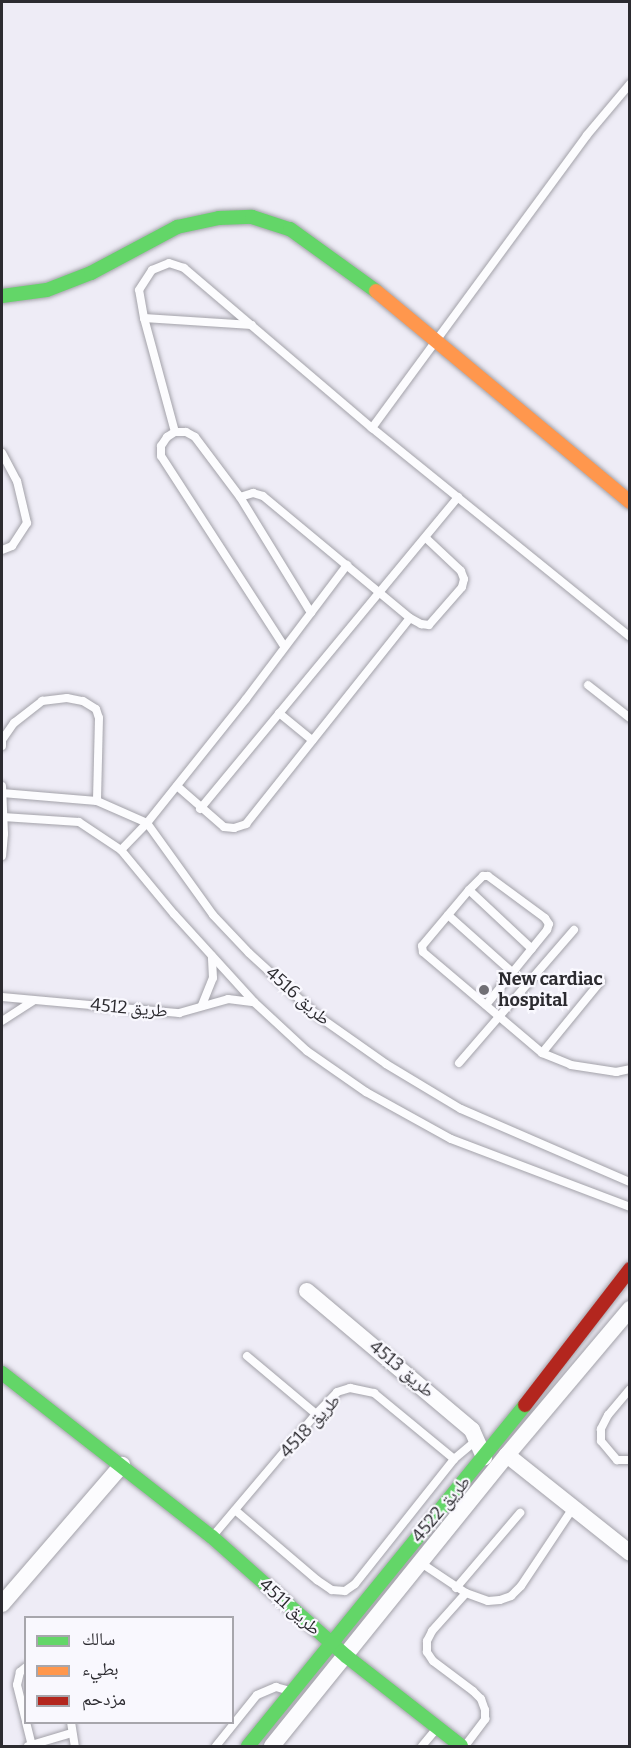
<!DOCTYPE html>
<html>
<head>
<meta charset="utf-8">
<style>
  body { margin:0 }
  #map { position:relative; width:631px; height:1748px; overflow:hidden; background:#eeecf6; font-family:Bitter,"Noto Naskh Arabic",serif }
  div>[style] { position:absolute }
  .roads { filter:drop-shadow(0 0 2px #a3a2a9) drop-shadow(0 0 2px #a3a2a9) }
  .lane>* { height:8px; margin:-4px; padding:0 4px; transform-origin:4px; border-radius:4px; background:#fcfcfe }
  .street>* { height:16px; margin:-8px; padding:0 8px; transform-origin:8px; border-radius:8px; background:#fcfcfe }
  .fast>* { height:14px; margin:-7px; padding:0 7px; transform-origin:7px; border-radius:7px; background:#63d668 }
  .slow>* { height:14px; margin:-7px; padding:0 7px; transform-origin:7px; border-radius:7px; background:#ff974d }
  .jam>* { height:14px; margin:-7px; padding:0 7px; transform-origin:7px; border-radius:7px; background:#b3261e }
  .dots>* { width:16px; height:16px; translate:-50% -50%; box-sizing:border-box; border:3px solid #f9f8fe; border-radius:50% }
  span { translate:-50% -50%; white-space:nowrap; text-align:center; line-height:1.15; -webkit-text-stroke:4.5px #f9f8fe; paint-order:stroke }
  .poi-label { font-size:18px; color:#2c2b30; font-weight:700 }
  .left { translate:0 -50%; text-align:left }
  .street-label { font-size:18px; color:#2c2b30 }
  .frame { position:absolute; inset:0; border:3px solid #2c2b30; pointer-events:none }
  .legend { position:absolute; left:24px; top:1616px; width:210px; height:108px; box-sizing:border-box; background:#f9f8fe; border:2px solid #a7a6ac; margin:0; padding:8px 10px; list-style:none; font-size:18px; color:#2c2b30 }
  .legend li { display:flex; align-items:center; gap:12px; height:30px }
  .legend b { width:30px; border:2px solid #a7a6ac }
</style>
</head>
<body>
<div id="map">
  <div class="roads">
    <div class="lane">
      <div style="left:144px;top:318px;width:108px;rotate:3.7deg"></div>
      <div style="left:372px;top:428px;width:363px;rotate:-53.7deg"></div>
      <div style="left:587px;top:135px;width:67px;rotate:-49.9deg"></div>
      <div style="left:175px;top:432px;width:118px;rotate:-105.2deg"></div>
      <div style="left:144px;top:318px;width:28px;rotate:-100deg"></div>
      <div style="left:139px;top:290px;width:24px;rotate:-57deg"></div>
      <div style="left:152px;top:270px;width:18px;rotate:-22deg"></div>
      <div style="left:169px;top:263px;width:16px;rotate:18deg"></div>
      <div style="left:184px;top:268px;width:247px;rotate:40.4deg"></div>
      <div style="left:372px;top:428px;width:332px;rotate:39deg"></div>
      <div style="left:2px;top:453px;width:32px;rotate:62deg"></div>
      <div style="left:17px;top:481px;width:43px;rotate:76.6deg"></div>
      <div style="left:27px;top:523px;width:27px;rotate:123deg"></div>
      <div style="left:12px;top:546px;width:11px;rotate:158deg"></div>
      <div style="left:240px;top:497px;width:136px;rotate:58.5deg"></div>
      <div style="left:284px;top:646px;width:226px;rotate:-122.9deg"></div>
      <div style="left:161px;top:456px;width:10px;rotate:-90deg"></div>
      <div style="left:161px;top:446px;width:11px;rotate:-56deg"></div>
      <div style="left:167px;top:437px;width:9px;rotate:-32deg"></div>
      <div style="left:175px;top:432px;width:11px"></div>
      <div style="left:186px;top:432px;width:10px;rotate:29deg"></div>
      <div style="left:195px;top:437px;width:75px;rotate:53.1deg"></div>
      <div style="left:240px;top:497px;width:14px;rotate:-17deg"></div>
      <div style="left:253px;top:493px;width:10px;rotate:17deg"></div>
      <div style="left:263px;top:496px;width:191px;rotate:39.7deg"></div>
      <div style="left:410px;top:618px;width:13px;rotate:29deg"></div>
      <div style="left:421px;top:624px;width:8px;rotate:7deg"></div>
      <div style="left:429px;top:625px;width:50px;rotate:-49deg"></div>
      <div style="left:462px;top:587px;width:8px;rotate:-76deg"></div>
      <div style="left:464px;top:579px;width:9px;rotate:-111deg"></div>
      <div style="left:461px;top:571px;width:48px;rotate:-136.7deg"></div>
      <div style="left:588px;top:685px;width:53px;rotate:38.2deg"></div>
      <div style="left:279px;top:713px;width:43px;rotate:39.3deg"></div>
      <div style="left:2px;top:746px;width:6px;rotate:-90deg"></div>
      <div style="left:2px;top:740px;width:21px;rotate:-55deg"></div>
      <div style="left:14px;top:723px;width:36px;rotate:-38deg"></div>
      <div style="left:42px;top:701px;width:25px;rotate:-7deg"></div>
      <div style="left:67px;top:698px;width:16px;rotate:11deg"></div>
      <div style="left:83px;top:701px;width:15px;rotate:32deg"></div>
      <div style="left:96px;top:709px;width:9px;rotate:72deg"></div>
      <div style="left:99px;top:718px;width:83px;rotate:91.4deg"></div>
      <div style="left:2px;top:786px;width:48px;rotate:87.6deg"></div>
      <div style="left:4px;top:834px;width:22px;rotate:95deg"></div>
      <div style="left:177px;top:786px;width:62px;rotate:41.1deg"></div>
      <div style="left:224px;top:827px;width:10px;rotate:6deg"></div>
      <div style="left:234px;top:828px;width:13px;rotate:-18deg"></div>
      <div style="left:246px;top:824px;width:263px;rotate:-51.5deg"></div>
      <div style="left:2px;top:793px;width:95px;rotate:4.8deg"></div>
      <div style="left:97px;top:801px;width:55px;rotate:23.7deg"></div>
      <div style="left:147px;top:823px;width:113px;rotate:54.3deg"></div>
      <div style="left:213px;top:915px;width:52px;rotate:46.5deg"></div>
      <div style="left:249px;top:953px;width:93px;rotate:42.4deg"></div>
      <div style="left:318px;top:1016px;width:83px;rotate:35.2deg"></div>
      <div style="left:386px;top:1064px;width:87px;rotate:31deg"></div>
      <div style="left:461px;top:1109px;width:184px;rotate:23.4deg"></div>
      <div style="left:200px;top:809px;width:405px;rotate:-50.4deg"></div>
      <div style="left:3px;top:817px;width:76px;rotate:3.8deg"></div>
      <div style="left:79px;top:822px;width:50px;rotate:33.7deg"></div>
      <div style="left:121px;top:850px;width:83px;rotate:50.4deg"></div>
      <div style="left:174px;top:914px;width:119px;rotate:47.7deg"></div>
      <div style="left:254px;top:1002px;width:72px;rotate:42.8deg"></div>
      <div style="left:307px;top:1051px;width:72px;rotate:34.8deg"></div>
      <div style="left:366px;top:1092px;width:97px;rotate:28.9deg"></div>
      <div style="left:451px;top:1139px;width:191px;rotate:20.8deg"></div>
      <div style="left:121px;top:850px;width:37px;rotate:-46deg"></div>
      <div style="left:147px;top:823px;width:159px;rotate:-51.4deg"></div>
      <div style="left:246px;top:699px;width:168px;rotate:-53deg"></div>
      <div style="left:469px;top:890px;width:86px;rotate:43.1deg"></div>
      <div style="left:448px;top:915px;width:86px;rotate:41.7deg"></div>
      <div style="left:2px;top:997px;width:178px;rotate:5.2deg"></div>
      <div style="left:179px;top:1013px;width:51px;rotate:-15.9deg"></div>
      <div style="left:228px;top:999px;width:26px;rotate:7deg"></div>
      <div style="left:202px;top:1005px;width:29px;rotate:-68deg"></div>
      <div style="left:213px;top:978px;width:22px;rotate:-93deg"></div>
      <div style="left:486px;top:1005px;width:97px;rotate:-50.9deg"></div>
      <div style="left:547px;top:930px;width:6px;rotate:-72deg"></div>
      <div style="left:549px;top:924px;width:7px;rotate:-124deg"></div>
      <div style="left:545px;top:918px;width:71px;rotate:-143.6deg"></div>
      <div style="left:488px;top:876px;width:5px;rotate:180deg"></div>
      <div style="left:483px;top:876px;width:20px;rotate:135deg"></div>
      <div style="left:469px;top:890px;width:73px;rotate:130deg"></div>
      <div style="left:422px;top:946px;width:6px;rotate:81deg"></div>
      <div style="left:423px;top:952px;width:156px;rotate:40.3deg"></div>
      <div style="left:542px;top:1053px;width:31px;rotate:22deg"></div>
      <div style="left:571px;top:1065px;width:46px;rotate:8.8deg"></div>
      <div style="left:616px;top:1072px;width:14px;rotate:-12deg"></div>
      <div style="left:2px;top:1021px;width:38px;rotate:-33deg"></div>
      <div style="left:542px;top:1053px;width:93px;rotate:-50.7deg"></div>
      <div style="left:459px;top:1063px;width:176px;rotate:-49.2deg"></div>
      <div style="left:247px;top:1356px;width:90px;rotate:40deg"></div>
      <div style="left:630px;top:1389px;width:34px;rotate:130deg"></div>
      <div style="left:608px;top:1415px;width:16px;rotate:117deg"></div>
      <div style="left:601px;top:1429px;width:12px;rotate:90deg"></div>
      <div style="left:601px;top:1441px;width:25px;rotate:50deg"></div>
      <div style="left:617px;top:1460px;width:13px"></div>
      <div style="left:235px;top:1510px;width:108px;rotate:40.5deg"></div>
      <div style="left:317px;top:1580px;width:18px;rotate:34deg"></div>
      <div style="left:332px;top:1590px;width:13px;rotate:4deg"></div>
      <div style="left:345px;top:1591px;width:12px;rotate:-35deg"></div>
      <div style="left:355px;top:1584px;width:159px;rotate:-51.6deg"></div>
      <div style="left:454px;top:1459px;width:30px;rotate:-40deg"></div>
      <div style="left:212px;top:1537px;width:161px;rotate:-49.8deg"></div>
      <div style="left:316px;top:1414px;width:30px;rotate:-46deg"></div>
      <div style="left:337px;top:1392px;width:14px;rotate:-17deg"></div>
      <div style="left:350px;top:1388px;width:25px;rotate:12deg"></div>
      <div style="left:374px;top:1393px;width:104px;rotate:39.5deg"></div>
      <div style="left:421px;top:1563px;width:54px;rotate:33.7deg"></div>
      <div style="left:466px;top:1593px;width:23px;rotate:20deg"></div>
      <div style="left:488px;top:1601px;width:12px;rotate:-5deg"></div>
      <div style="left:500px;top:1600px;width:12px;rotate:-20deg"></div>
      <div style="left:511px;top:1596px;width:14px;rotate:-45deg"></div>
      <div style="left:521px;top:1586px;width:94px;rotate:-56.3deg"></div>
      <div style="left:456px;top:1588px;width:99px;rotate:-49.5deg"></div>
      <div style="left:26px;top:1667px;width:8px;rotate:140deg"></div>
      <div style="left:20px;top:1672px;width:13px;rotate:103deg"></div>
      <div style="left:17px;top:1685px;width:36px;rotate:76deg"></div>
      <div style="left:26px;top:1722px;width:25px;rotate:76deg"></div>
      <div style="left:71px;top:1722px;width:24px;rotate:81deg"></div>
      <div style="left:28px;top:1746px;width:46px;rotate:-16.5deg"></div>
      <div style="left:216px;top:1746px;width:65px;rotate:-51.2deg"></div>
      <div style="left:257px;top:1695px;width:21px;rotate:-23deg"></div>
      <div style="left:276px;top:1687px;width:15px;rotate:16deg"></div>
      <div style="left:422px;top:1746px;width:23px;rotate:-50deg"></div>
      <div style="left:465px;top:1746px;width:34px;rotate:-53deg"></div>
      <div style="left:485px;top:1719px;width:9px;rotate:-90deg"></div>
      <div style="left:485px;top:1710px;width:12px;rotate:-110deg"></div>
      <div style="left:481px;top:1699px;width:11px;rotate:-135deg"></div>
      <div style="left:473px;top:1691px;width:50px;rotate:-143.1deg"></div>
      <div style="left:433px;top:1661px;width:11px;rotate:-124deg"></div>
      <div style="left:427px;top:1652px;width:11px;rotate:-90deg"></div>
      <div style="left:427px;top:1641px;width:11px;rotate:-63deg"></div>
      <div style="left:432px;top:1631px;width:51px;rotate:-48.2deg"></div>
    </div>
    <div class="street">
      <div style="left:307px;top:1291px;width:216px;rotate:40.1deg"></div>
      <div style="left:472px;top:1430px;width:30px;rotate:66deg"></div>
      <div style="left:507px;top:1455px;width:157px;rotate:38.5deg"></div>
      <div style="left:2px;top:1604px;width:184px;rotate:-49.2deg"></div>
      <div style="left:272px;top:1746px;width:374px;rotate:-51.1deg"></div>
      <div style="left:507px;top:1455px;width:191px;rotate:-49.9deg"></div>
    </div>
    <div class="fast">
      <div style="left:2px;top:296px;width:45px;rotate:-7.6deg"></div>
      <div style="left:47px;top:290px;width:47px;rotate:-21.1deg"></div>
      <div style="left:91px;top:273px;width:98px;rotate:-28.1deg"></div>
      <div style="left:177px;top:227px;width:43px;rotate:-12.1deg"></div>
      <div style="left:219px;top:218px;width:33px;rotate:-2deg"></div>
      <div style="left:252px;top:217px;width:40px;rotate:18deg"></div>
      <div style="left:290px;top:229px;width:106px;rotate:35.8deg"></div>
      <div style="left:2px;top:1373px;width:266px;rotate:38deg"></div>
      <div style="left:212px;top:1537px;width:179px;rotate:41.6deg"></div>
      <div style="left:346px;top:1656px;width:146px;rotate:38deg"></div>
      <div style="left:248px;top:1746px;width:439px;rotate:-50.9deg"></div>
    </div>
    <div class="slow">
      <div style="left:376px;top:291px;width:330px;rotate:39.7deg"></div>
    </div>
    <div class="jam">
      <div style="left:525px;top:1405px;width:172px;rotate:-52.3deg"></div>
    </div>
  </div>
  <div class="dots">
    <div style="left:484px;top:990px;background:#706f75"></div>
  </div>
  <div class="poi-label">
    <span class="left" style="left:498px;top:990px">New cardiac<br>hospital</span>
  </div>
  <div class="street-label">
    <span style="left:298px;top:996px;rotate:41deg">طريق 4516</span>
    <span style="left:129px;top:1008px;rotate:5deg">طريق 4512</span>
    <span style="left:402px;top:1369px;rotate:40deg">طريق 4513</span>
    <span style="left:310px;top:1426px;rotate:-47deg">طريق 4518</span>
    <span style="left:441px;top:1509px;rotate:-50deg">طريق 4522</span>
    <span style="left:290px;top:1607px;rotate:42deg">طريق 4511</span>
  </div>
  <div class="frame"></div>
  <ul class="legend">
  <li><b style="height:8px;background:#63d668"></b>سالك</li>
  <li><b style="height:8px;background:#ff974d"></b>بطيء</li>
  <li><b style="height:8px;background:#b3261e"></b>مزدحم</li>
  </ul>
</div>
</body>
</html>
